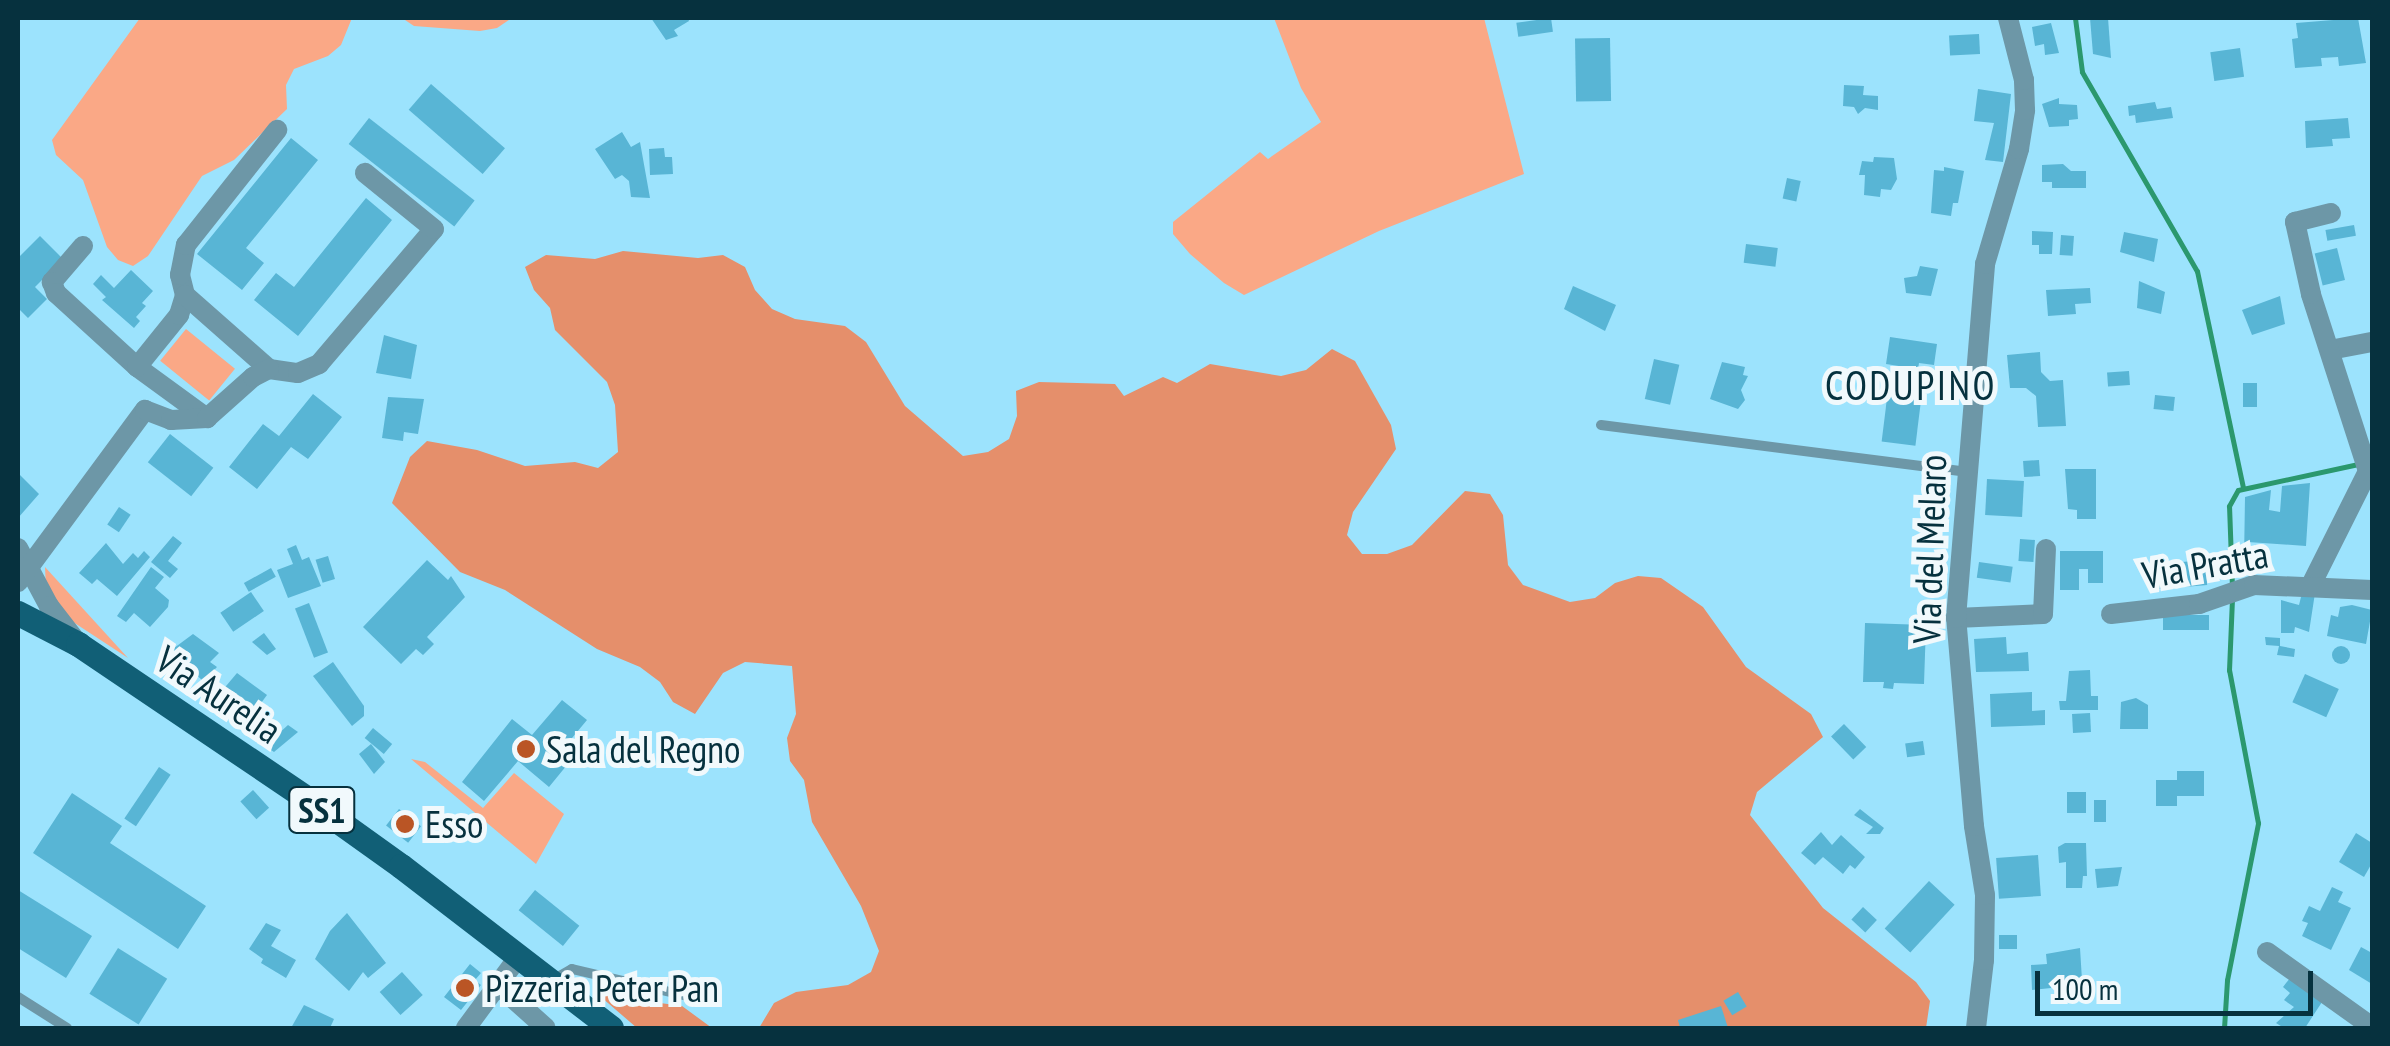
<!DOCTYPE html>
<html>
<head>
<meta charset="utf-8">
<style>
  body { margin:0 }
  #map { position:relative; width:2390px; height:1046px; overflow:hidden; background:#9ce3fd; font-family:"PT Sans Narrow",sans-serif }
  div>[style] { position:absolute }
  .green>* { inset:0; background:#faa886; transform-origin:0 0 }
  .forest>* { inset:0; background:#e58f6b }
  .stream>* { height:5px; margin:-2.5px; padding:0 2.5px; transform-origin:2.5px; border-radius:2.5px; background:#2b986e }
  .building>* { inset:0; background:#58b5d5; transform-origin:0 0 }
  .round { border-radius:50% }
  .service>* { height:10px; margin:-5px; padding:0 5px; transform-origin:5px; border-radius:5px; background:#6d97a7 }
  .minor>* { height:20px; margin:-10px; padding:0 10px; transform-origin:10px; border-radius:10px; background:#6d97a7 }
  .primary>* { height:25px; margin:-12.5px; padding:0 12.5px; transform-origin:12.5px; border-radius:12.5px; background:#115f76 }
  .dots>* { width:28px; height:28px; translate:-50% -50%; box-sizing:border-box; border:5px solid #f1f9fc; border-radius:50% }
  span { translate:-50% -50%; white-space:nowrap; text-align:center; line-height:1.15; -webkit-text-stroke:10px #f1f9fc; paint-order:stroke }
  .shield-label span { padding:2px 8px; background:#f1f9fc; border:2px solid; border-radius:8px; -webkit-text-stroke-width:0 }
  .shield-label { font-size:35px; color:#06313e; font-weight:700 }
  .street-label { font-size:38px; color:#06313e }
  .poi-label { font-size:38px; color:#06313e }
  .left { translate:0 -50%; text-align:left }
  .neighbourhood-label { font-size:40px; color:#06313e; letter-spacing:2.5px }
  .frame { position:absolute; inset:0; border:20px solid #06313e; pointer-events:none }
  .scale { position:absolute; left:2035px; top:971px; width:278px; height:45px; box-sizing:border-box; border:5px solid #06313e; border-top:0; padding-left:12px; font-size:30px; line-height:35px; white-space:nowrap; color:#06313e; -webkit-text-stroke:8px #f1f9fc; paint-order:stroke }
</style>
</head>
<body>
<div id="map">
  <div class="green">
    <div style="clip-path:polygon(140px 18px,352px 18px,341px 45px,328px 56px,294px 69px,286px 85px,287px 109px,234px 160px,202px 176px,148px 256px,133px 266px,118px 260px,107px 247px,83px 180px,56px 155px,52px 140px)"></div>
    <div style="clip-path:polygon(402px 18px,512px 18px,497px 28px,480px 31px,414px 26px)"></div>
    <div style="clip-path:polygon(1274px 18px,1484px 18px,1524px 174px,1379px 231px,1244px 295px,1224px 283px,1190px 254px,1173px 234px,1173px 222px,1260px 152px,1268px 159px,1321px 122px,1301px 88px)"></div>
    <div style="left:186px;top:329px;width:63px;height:41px;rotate:39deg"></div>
    <div style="clip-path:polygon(45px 567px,128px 658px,67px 618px,46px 588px)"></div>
    <div style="clip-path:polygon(411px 759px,425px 762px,483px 808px,514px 773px,564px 814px,536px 864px)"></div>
  </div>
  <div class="forest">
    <div style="clip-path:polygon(623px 251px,698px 258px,723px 255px,745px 267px,755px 290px,772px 309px,795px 319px,845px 326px,866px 342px,905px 406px,963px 456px,988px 452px,1009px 439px,1017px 416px,1016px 391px,1039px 382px,1115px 384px,1124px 396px,1163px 377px,1177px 383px,1210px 364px,1281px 376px,1306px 370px,1332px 349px,1355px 361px,1391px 425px,1396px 449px,1353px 512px,1347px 535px,1362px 554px,1387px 554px,1412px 545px,1465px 491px,1490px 494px,1503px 515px,1508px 565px,1523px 585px,1570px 602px,1595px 598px,1615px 583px,1638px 576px,1661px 578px,1703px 607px,1746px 667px,1811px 714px,1823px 737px,1757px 792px,1750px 815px,1823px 908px,1916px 982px,1930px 1001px,1926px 1028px,759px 1028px,774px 1003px,796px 992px,848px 985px,871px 972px,879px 951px,861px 906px,812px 822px,804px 780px,790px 761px,787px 738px,796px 714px,792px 666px,745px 662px,723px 673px,695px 714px,673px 702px,660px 682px,640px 667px,597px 649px,505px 590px,460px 572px,392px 503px,410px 457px,427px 441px,477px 450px,525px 466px,575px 462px,598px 468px,618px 452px,615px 405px,607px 382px,555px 330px,550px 308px,534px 290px,525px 267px,546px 255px,595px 259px)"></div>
    <div style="clip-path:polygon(601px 985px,631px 999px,682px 1006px,712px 1028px,637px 1028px,601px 997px)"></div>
  </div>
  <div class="stream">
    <div style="left:2075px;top:18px;width:54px;rotate:82.6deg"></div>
    <div style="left:2082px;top:72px;width:230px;rotate:60deg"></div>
    <div style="left:2197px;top:271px;width:222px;rotate:78deg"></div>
    <div style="left:2232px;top:587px;width:81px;rotate:-92.1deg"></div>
    <div style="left:2229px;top:506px;width:18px;rotate:-61deg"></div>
    <div style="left:2238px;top:490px;width:123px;rotate:-12.2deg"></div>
    <div style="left:2224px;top:1028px;width:48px;rotate:-86.4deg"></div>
    <div style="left:2227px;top:980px;width:160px;rotate:-78.8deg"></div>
    <div style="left:2258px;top:823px;width:156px;rotate:-100.7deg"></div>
    <div style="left:2229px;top:670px;width:72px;rotate:-87.6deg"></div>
  </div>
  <div class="building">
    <div style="clip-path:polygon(651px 18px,688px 18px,689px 21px,674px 30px,678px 36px,666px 40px)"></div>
    <div style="left:1551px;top:18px;width:14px;height:35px;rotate:82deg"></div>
    <div style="clip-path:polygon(2090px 18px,2108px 18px,2111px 58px,2093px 54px)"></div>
    <div style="clip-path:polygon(2358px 18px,2366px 63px,2339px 66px,2338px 57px,2321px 58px,2322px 66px,2295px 68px,2292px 39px,2298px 38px,2296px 23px)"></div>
    <div style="clip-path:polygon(2051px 23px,2059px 53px,2045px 55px,2044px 44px,2035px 46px,2032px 27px)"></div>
    <div style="left:1979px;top:34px;width:20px;height:30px;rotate:87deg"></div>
    <div style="left:1610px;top:38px;width:63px;height:35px;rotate:89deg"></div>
    <div style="left:2240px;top:48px;width:29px;height:30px;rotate:82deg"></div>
    <div style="left:431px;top:84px;width:98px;height:34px;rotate:41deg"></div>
    <div style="clip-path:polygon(1844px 85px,1864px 86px,1863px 95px,1878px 96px,1878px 110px,1865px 108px,1858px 114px,1854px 107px,1843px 106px)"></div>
    <div style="clip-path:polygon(1978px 89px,2011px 94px,2003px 162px,1985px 160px,1994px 123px,1974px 121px)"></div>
    <div style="clip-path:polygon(2059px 98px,2059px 104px,2077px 105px,2078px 119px,2069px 120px,2069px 126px,2049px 127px,2042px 104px)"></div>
    <div style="clip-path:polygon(2155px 102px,2157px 109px,2171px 107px,2173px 118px,2136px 123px,2135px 115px,2129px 116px,2128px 106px)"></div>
    <div style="left:369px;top:118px;width:134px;height:33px;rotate:38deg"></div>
    <div style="clip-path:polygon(2348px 118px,2350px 138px,2332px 139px,2333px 146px,2306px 148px,2305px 121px)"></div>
    <div style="clip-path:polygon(622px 132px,631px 147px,640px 142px,650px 198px,631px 197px,629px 181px,622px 175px,615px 179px,595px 149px)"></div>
    <div style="clip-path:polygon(291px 138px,318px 160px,246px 248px,264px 263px,242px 290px,197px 254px)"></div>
    <div style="clip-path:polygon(664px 148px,665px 157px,672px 157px,673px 174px,650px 175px,649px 149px)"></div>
    <div style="clip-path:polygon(1874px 157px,1894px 158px,1897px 179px,1891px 190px,1881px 189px,1880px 197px,1864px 195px,1865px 175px,1859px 175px,1862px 161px,1873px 162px)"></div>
    <div style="clip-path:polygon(2063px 164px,2071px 171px,2086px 171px,2086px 188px,2052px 188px,2052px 182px,2042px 182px,2042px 165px)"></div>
    <div style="clip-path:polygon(1944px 167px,1964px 171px,1958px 203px,1953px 203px,1951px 216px,1931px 213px,1934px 170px,1944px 171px)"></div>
    <div style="left:1787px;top:178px;width:14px;height:21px;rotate:12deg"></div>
    <div style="clip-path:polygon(366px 198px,392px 220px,298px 336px,254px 300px,276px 273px,294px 287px)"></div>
    <div style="left:2354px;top:225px;width:11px;height:29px;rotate:80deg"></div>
    <div style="clip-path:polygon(2032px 231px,2053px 232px,2052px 254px,2039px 254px,2039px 245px,2032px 245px)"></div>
    <div style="clip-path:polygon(2124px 232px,2158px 239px,2154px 262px,2120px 252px)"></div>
    <div style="left:2061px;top:235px;width:13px;height:20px;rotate:4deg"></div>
    <div style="clip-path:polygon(40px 236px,63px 259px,35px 287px,47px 299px,28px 318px,18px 308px,18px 258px)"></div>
    <div style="left:1746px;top:244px;width:32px;height:19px;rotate:7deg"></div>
    <div style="left:2337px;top:248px;width:33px;height:23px;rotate:76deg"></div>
    <div style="clip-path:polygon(1920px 266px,1938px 269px,1931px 296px,1906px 293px,1904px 278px,1917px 276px)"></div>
    <div style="clip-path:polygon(131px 270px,153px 291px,142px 303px,146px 306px,136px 317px,140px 321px,134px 328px,102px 300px,106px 297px,93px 284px,101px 275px,114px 288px)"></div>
    <div style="clip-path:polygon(2139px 281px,2165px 292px,2161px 314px,2137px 308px)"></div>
    <div style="clip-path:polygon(1573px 286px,1616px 305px,1605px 331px,1564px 309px)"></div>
    <div style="clip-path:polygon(2090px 288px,2091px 303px,2075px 304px,2076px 314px,2048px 316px,2046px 290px)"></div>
    <div style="clip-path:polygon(2280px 296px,2285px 324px,2252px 335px,2242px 310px)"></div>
    <div style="clip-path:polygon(384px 335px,417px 345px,411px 379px,376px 373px)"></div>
    <div style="clip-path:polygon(1890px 337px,1937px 344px,1934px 365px,1919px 363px,1918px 369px,1886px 364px)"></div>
    <div style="clip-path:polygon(2040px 352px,2041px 372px,2050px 381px,2063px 380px,2066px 426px,2038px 427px,2036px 396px,2026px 388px,2010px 388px,2007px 355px)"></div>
    <div style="left:1654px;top:359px;width:26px;height:41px;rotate:13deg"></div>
    <div style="clip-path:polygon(1722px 362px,1745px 367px,1743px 375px,1748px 376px,1741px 390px,1745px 400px,1738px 409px,1710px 399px)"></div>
    <div style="left:2129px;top:371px;width:14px;height:22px;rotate:86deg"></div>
    <div style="left:2243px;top:383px;width:14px;height:24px"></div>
    <div style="left:1888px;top:390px;width:34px;height:52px;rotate:7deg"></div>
    <div style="clip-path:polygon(313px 394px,342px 417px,308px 459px,291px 447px,257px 489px,229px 467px,263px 424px,279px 436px)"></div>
    <div style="left:2155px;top:395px;width:20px;height:14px;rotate:6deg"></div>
    <div style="clip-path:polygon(388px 397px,424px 399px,418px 434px,404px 432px,403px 441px,382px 438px)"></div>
    <div style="left:170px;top:434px;width:55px;height:36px;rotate:38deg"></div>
    <div style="left:2039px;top:460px;width:16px;height:16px;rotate:86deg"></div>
    <div style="clip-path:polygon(2065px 469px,2096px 469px,2096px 519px,2077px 519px,2077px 510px,2068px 509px)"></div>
    <div style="clip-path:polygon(18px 473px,39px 494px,18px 518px)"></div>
    <div style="left:1987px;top:479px;width:37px;height:36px;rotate:3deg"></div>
    <div style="clip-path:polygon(2310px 483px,2306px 546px,2248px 542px,2249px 559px,2244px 560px,2245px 497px,2271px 490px,2269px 510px,2280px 512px,2282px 486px)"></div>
    <div style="left:119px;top:507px;width:14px;height:21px;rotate:34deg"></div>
    <div style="clip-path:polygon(173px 536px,182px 543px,168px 561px,178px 569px,170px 578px,151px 562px)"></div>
    <div style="left:2020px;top:539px;width:15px;height:22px;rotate:4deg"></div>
    <div style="clip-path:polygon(106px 543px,123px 564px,133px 553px,138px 558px,144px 551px,150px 557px,117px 596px,97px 579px,92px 584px,79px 573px)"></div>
    <div style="clip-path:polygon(296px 545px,302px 560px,309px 557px,321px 586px,288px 598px,277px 570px,293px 564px,287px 549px)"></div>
    <div style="clip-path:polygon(2060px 551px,2103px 551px,2103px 583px,2088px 583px,2088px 569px,2079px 569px,2079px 590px,2060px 590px)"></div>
    <div style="left:328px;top:556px;width:24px;height:13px;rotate:73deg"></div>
    <div style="clip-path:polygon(427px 560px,448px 580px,451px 576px,465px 597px,427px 637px,434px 644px,423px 655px,416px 649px,401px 664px,363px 627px)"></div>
    <div style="left:2205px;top:560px;width:25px;height:49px;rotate:85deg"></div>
    <div style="left:1979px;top:562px;width:34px;height:16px;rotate:8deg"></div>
    <div style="clip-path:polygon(151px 567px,164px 577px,155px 588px,169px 600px,168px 607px,150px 627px,134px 613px,126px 622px,117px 616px)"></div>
    <div style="left:271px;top:568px;width:10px;height:31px;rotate:61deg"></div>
    <div style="left:251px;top:592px;width:23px;height:37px;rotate:56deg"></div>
    <div style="clip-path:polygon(2302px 593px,2315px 593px,2309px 632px,2295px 627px,2294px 633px,2281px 633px,2281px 600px,2299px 605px)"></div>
    <div style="left:309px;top:603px;width:53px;height:15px;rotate:69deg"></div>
    <div style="clip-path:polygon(2352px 605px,2372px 610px,2366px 644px,2327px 636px,2331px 615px,2338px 617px,2340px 607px)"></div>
    <div style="left:2163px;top:615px;width:46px;height:15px"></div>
    <div style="clip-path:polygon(1865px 623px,1926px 625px,1924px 684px,1894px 683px,1893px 689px,1883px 688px,1884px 682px,1863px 682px)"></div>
    <div style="clip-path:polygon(264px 633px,276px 649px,267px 655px,252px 642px)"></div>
    <div style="clip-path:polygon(193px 634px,219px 653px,210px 662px,217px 667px,203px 681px,170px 651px)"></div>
    <div style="clip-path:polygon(2006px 637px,2007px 654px,2028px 652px,2029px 671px,1976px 672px,1974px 639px)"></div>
    <div style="clip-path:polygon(2265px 637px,2280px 638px,2280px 646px,2295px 649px,2294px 657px,2277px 655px,2279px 646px,2266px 645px)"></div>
    <div class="round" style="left:2332px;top:646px;width:18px;height:18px"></div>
    <div style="clip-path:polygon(333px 662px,364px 706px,364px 716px,352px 726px,313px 676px)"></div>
    <div style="clip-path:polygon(2090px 670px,2091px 696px,2098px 696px,2098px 710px,2060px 710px,2059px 701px,2066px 701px,2069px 671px)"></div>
    <div style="clip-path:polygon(237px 673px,267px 695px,250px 718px,221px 692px)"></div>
    <div style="left:2305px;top:674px;width:37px;height:31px;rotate:24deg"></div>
    <div style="clip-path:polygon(2032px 692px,2032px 711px,2045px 710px,2045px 725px,1991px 727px,1990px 694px)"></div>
    <div style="clip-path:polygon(2136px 698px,2148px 705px,2148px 729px,2120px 729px,2121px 702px)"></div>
    <div style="clip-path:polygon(562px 700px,587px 720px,557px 756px,567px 765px,549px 787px,518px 761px,484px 801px,462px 782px,512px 719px,532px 735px)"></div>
    <div style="left:2090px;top:713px;width:19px;height:18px;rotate:87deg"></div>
    <div style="left:1844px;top:724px;width:32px;height:18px;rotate:46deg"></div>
    <div style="clip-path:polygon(288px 725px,298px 732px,274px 752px,265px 746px)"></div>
    <div style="left:373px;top:728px;width:25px;height:13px;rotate:40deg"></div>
    <div style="left:1923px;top:741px;width:14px;height:18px;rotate:82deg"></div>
    <div style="clip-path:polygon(371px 744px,385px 762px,374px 774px,359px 754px)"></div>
    <div style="left:159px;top:767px;width:14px;height:62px;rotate:34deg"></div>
    <div style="clip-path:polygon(2177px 771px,2204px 771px,2204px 796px,2177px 796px,2177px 806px,2156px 806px,2156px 780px,2177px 780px)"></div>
    <div style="left:253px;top:790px;width:24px;height:17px;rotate:48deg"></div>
    <div style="left:2067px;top:792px;width:19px;height:21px"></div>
    <div style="clip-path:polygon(72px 793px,122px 826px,110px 843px,206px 906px,178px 949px,33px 853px)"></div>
    <div style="left:2094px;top:800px;width:12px;height:22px"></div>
    <div style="left:399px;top:809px;width:28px;height:21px;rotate:38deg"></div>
    <div style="clip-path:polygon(1860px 809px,1884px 828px,1880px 834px,1866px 834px,1873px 827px,1854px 815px)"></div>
    <div style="clip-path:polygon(1821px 832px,1832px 845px,1841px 835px,1865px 857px,1855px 869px,1850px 865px,1843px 874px,1823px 857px,1815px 865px,1801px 853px)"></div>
    <div style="clip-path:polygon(2356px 833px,2372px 843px,2372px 863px,2364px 877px,2339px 862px)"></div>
    <div style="clip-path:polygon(2065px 843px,2086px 843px,2087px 876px,2083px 876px,2082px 888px,2066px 888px,2066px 862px,2059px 863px,2058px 847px)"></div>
    <div style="left:2038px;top:855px;width:41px;height:42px;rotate:86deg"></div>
    <div style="clip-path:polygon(2122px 867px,2118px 886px,2097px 888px,2095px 869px)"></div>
    <div style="left:1929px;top:881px;width:35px;height:65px;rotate:43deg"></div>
    <div style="clip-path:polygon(2332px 887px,2343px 892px,2338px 902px,2351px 908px,2331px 950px,2302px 936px,2308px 923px,2302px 921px,2309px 906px,2320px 911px)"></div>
    <div style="clip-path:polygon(18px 890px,92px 936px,66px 978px,18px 948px)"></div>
    <div style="left:535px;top:890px;width:57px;height:26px;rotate:39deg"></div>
    <div style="left:1863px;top:907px;width:19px;height:17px;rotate:43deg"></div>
    <div style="clip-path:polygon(347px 913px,386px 963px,368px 978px,363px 972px,349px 991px,315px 959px,330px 931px)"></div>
    <div style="clip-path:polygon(266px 923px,281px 930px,271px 946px,296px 960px,286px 978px,261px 963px,263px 959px,249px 949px)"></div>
    <div style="left:1999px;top:935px;width:18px;height:14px"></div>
    <div style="clip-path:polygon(2361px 947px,2372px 953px,2372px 984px,2349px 970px)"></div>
    <div style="left:118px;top:948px;width:58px;height:54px;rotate:32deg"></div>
    <div style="clip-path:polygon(2080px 948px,2082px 980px,2050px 982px,2051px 988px,2032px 990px,2031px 965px,2047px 964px,2046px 954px)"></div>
    <div style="clip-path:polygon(470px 964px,481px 973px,475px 980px,481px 985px,461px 1010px,444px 997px)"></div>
    <div style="left:402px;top:972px;width:31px;height:30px;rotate:48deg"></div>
    <div style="clip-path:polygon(2290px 978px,2322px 1002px,2305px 1028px,2284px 1028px,2276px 1023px,2294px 1007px,2284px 1000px,2290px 993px,2283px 987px)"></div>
    <div style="left:1738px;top:992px;width:17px;height:17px;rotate:59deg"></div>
    <div style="clip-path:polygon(304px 1005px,334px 1019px,330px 1028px,291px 1028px)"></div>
    <div style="clip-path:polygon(1721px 1006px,1728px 1028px,1680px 1028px,1678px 1020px)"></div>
  </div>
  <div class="service">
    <div style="left:1601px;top:425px;width:368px;rotate:7.3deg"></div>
    <div style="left:551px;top:981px;width:24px;rotate:-30deg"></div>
    <div style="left:572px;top:969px;width:127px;rotate:13.2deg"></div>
    <div style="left:696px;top:998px;width:14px;rotate:-17deg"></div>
    <div style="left:18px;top:997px;width:58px;rotate:32.3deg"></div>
  </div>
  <div class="minor">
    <div style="left:83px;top:246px;width:48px;rotate:130.7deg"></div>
    <div style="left:52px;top:282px;width:12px;rotate:70deg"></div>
    <div style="left:56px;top:293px;width:110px;rotate:42.4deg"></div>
    <div style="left:137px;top:367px;width:87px;rotate:36.1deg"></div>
    <div style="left:185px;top:295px;width:21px;rotate:-104deg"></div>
    <div style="left:180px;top:275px;width:31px;rotate:-79deg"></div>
    <div style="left:186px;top:245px;width:147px;rotate:-51.6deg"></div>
    <div style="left:2330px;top:350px;width:43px;rotate:-10.8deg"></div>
    <div style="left:137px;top:367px;width:67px;rotate:-51.1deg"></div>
    <div style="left:179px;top:315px;width:21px;rotate:-73deg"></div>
    <div style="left:185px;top:295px;width:112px;rotate:41.4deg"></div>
    <div style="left:269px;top:369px;width:29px;rotate:8deg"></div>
    <div style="left:298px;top:373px;width:23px;rotate:-23deg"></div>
    <div style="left:319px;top:364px;width:177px;rotate:-49.6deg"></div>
    <div style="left:434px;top:229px;width:89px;rotate:-140.9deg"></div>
    <div style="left:18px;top:548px;width:66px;rotate:61.9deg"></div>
    <div style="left:49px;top:606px;width:46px;rotate:52.1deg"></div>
    <div style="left:18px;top:582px;width:214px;rotate:-53.6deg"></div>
    <div style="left:145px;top:410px;width:28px;rotate:21deg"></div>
    <div style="left:171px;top:420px;width:36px;rotate:-3deg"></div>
    <div style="left:207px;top:418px;width:62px;rotate:-41.7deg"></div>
    <div style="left:253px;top:377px;width:18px;rotate:-27deg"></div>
    <div style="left:2311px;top:585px;width:127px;rotate:-63.4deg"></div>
    <div style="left:2368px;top:471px;width:186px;rotate:-107.9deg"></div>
    <div style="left:2311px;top:294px;width:74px;rotate:-102.5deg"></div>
    <div style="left:2295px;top:222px;width:37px;rotate:-14deg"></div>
    <div style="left:2111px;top:614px;width:89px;rotate:-6.5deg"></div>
    <div style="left:2199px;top:604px;width:58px;rotate:-19.1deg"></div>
    <div style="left:2254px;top:585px;width:118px;rotate:2.4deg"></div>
    <div style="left:1956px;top:618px;width:87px;rotate:-2.6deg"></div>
    <div style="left:2043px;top:614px;width:65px;rotate:-87.4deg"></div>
    <div style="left:2267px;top:952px;width:129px;rotate:35.5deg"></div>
    <div style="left:498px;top:985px;width:64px;rotate:41.9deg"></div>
    <div style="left:466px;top:1028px;width:89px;rotate:-53.6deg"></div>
    <div style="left:1976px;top:1028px;width:68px;rotate:-83.3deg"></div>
    <div style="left:1984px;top:960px;width:65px;rotate:-89.1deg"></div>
    <div style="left:1985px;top:895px;width:70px;rotate:-99.1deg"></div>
    <div style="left:1974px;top:826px;width:209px;rotate:-94.9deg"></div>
    <div style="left:1956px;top:618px;width:355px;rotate:-85.3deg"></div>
    <div style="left:1985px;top:264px;width:120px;rotate:-73.5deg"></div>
    <div style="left:2019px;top:149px;width:39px;rotate:-81deg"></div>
    <div style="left:2025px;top:110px;width:30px;rotate:-92deg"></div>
    <div style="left:2024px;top:80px;width:64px;rotate:-104.5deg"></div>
  </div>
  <div class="primary">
    <div style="left:18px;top:613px;width:68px;rotate:27.3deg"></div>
    <div style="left:78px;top:644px;width:275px;rotate:34deg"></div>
    <div style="left:306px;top:798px;width:117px;rotate:35.6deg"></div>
    <div style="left:401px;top:866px;width:265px;rotate:37.6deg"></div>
  </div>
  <div class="dots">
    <div style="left:526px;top:749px;background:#ba5525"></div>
    <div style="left:405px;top:824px;background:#ba5525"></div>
    <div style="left:465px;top:988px;background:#ba5525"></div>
  </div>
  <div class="shield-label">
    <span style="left:322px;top:810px">SS1</span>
  </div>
  <div class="street-label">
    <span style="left:1929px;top:549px;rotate:-88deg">Via del Melaro</span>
    <span style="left:2205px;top:564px;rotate:-10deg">Via Pratta</span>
    <span style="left:219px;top:694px;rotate:34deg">Via Aurelia</span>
  </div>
  <div class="poi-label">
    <span class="left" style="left:546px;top:749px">Sala del Regno</span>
    <span class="left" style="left:425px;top:824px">Esso</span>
    <span class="left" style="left:485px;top:988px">Pizzeria Peter Pan</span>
  </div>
  <div class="neighbourhood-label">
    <span style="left:1911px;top:385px">CODUPINO</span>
  </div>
  <div class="frame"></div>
  <div class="scale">100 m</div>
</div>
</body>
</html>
